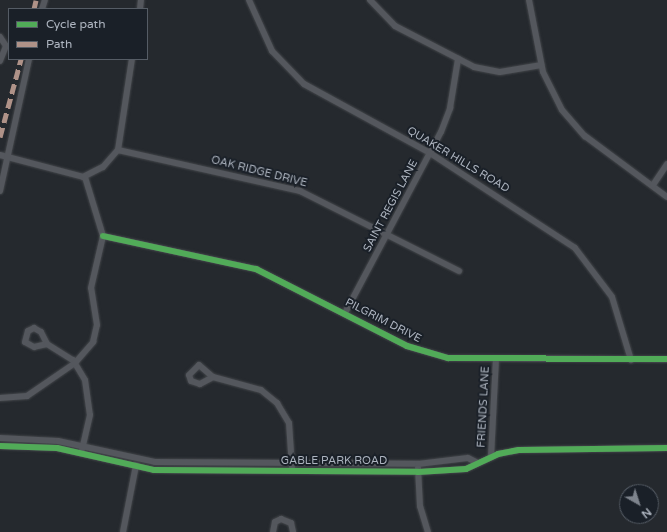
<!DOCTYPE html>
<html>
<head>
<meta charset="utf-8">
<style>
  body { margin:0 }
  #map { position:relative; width:667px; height:532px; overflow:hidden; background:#25292e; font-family:"Varela Round",sans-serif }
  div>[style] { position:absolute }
  .roads { filter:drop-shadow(0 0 1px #424549) drop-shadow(0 0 1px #424549) }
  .minor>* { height:6px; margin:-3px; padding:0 3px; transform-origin:3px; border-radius:3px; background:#54575d }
  .quiet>* { height:5px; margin-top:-2.5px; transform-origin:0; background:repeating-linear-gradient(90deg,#af9288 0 10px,transparent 0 15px) }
  .cycleway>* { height:6px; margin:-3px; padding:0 3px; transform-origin:3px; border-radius:3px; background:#51ab58 }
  span { translate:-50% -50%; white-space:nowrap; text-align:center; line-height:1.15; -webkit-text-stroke:4px #1a2028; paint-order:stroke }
  .street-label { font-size:11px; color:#aeb5c0 }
  .legend { position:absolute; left:8px; top:8px; width:140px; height:52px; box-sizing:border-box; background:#1a2028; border:1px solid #555c65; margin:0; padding:5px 7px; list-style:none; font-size:12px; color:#aeb5c0 }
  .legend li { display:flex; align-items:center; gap:8px; height:20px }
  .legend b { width:20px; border:1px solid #555c65 }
  .north { position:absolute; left:619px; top:484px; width:40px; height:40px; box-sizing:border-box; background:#1a2028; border:1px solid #555c65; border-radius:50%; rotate:141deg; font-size:11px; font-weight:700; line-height:16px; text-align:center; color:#aeb5c0 }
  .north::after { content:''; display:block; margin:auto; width:14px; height:18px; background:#7e848d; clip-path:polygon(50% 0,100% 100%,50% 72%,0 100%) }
</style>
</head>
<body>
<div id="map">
  <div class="roads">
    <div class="minor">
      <div style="left:249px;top:0;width:56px;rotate:65.7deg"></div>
      <div style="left:272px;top:51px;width:46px;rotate:45.9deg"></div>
      <div style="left:304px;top:84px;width:144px;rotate:28.7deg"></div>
      <div style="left:430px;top:153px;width:173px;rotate:33.2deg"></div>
      <div style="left:575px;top:248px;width:61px;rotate:52.9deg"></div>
      <div style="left:612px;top:297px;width:66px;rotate:73.2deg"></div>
      <div style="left:370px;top:0;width:36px;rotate:46deg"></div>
      <div style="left:395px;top:26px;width:89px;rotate:27.4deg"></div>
      <div style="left:474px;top:67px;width:26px;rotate:11deg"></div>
      <div style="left:500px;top:72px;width:42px;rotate:-9.7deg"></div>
      <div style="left:529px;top:0;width:73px;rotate:79deg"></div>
      <div style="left:543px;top:72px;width:42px;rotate:63.4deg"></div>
      <div style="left:562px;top:110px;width:35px;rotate:49deg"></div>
      <div style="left:585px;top:136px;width:102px;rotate:36.6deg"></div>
      <div style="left:42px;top:9px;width:9px;rotate:-72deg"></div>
      <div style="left:140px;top:9px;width:9px;rotate:-84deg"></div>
      <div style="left:0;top:37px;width:11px;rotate:56deg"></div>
      <div style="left:6px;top:46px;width:16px;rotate:112deg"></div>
      <div style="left:118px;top:150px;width:187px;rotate:12.7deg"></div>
      <div style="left:300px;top:191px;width:178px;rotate:26.7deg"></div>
      <div style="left:0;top:155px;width:86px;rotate:14.8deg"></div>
      <div style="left:83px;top:177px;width:22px;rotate:-27deg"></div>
      <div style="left:103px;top:167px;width:23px;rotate:-49deg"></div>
      <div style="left:118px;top:150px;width:92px;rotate:-81.3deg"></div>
      <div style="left:653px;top:185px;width:25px;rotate:-56deg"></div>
      <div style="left:0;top:191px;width:135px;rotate:-77.6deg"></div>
      <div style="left:103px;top:236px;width:157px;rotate:12.2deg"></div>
      <div style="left:256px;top:269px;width:169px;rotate:27deg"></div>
      <div style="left:407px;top:346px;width:43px;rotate:16.3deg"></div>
      <div style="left:448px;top:358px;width:219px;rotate:0.3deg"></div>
      <div style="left:345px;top:313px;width:205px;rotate:-62.1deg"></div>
      <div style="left:441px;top:132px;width:26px;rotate:-69deg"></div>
      <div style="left:450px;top:108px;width:50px;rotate:-80.7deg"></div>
      <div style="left:34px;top:328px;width:8px;rotate:30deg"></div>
      <div style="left:41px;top:332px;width:13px;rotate:63deg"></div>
      <div style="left:47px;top:344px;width:13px;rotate:167deg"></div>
      <div style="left:34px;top:347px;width:10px;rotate:-151deg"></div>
      <div style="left:25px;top:342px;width:11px;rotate:-75deg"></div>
      <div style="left:28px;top:331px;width:7px;rotate:-27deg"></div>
      <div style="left:47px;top:344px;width:31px;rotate:32deg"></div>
      <div style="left:73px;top:360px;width:23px;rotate:59deg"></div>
      <div style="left:85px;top:380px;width:35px;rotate:82deg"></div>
      <div style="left:90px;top:415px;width:35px;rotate:103deg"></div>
      <div style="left:199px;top:365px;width:18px;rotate:41deg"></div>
      <div style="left:213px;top:377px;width:15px;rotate:152deg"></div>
      <div style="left:200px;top:384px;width:9px;rotate:-162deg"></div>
      <div style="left:191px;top:381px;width:6px;rotate:-108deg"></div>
      <div style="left:189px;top:375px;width:14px;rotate:-45deg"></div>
      <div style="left:213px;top:377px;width:50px;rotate:15.2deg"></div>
      <div style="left:261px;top:390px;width:21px;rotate:39deg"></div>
      <div style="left:277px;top:403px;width:23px;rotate:59deg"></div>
      <div style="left:289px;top:423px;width:44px;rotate:86.1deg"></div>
      <div style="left:0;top:398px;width:27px;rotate:-4deg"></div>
      <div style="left:27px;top:396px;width:58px;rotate:-34.5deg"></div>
      <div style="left:75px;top:363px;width:28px;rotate:-49deg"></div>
      <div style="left:93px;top:342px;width:17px;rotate:-77deg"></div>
      <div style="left:97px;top:325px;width:37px;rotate:-99deg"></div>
      <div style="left:91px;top:288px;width:53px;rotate:-77deg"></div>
      <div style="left:103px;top:236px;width:62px;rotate:-107deg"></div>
      <div style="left:0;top:438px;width:58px;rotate:3deg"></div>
      <div style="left:58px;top:441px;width:99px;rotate:12.2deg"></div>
      <div style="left:155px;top:462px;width:263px;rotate:0.4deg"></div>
      <div style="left:418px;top:464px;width:50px;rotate:-6.8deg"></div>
      <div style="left:468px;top:458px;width:11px;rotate:27deg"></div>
      <div style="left:0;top:446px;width:57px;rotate:2deg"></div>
      <div style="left:57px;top:448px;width:99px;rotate:12.8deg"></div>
      <div style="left:154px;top:470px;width:264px;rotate:0.4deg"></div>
      <div style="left:418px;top:472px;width:48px;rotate:-3.6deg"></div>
      <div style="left:466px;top:469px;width:35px;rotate:-25deg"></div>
      <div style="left:498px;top:454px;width:21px;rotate:-11deg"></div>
      <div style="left:519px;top:450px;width:148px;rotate:-0.8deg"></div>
      <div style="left:491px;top:457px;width:98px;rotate:-87.1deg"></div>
      <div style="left:418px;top:468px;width:38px;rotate:87deg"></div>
      <div style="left:420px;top:506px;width:27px;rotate:73deg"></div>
      <div style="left:123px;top:532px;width:68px;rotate:-79deg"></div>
      <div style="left:273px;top:532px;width:10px;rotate:-79deg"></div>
      <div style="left:275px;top:522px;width:7px;rotate:-27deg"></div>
      <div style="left:281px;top:519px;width:11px;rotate:22deg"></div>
      <div style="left:291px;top:523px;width:9px;rotate:77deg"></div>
    </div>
  </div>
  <div class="quiet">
    <div style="left:34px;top:9px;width:9px;rotate:-77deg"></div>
    <div style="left:0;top:137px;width:81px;rotate:-74.9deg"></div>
  </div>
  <div class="cycleway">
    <div style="left:103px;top:236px;width:157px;rotate:12.2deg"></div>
    <div style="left:256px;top:269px;width:169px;rotate:27deg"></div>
    <div style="left:407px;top:346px;width:43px;rotate:16.3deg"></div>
    <div style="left:448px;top:358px;width:219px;rotate:0.3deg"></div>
    <div style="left:0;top:446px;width:57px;rotate:2deg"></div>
    <div style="left:57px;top:448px;width:99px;rotate:12.8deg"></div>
    <div style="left:154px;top:470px;width:264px;rotate:0.4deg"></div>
    <div style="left:418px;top:472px;width:48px;rotate:-3.6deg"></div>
    <div style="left:466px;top:469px;width:35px;rotate:-25deg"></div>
    <div style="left:498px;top:454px;width:21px;rotate:-11deg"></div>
    <div style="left:519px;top:450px;width:148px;rotate:-0.8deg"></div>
  </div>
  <div class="street-label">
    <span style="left:458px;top:160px;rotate:31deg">QUAKER HILLS ROAD</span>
    <span style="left:259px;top:172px;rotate:14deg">OAK RIDGE DRIVE</span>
    <span style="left:391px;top:206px;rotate:-62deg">SAINT REGIS LANE</span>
    <span style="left:383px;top:321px;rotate:27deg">PILGRIM DRIVE</span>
    <span style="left:484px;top:407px;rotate:-87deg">FRIENDS LANE</span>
    <span style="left:334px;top:461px">GABLE PARK ROAD</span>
  </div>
  <ul class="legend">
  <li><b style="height:5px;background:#51ab58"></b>Cycle path</li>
  <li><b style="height:5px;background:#af9288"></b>Path</li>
  </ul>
  <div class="north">N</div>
</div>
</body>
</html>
